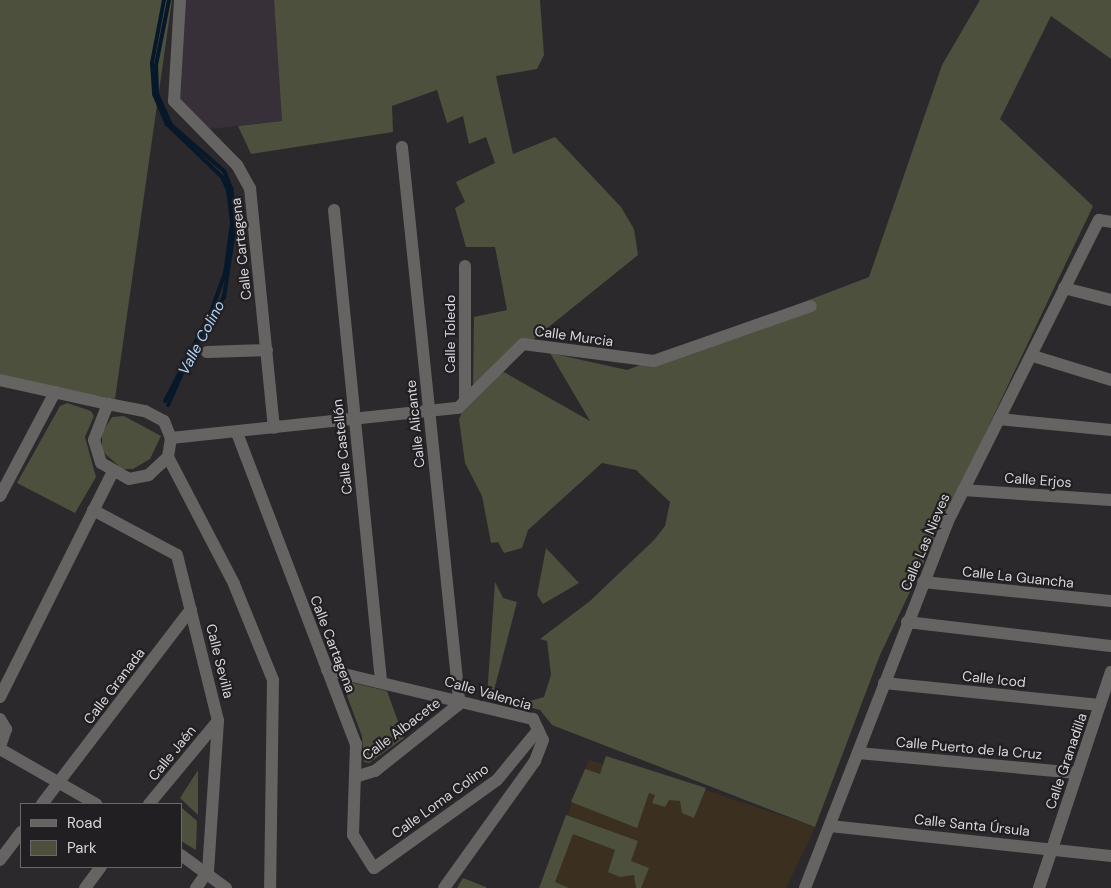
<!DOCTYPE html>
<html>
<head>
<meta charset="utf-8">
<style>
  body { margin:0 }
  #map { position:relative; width:1111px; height:888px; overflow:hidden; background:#2c292c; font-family:"DM Sans",sans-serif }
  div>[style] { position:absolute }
  .built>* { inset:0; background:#383039 }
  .education>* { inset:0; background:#3b2f20 }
  .green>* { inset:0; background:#4c503c }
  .stream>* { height:4px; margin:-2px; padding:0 2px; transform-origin:2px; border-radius:2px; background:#061829 }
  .street>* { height:12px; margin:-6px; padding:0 6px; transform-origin:6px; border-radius:6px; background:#666363 }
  span { translate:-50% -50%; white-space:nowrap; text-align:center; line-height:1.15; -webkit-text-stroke:4.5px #221f23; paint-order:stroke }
  .street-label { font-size:14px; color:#d9d6d9 }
  .water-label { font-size:15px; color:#a9d3fb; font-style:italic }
  .legend { position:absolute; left:20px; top:803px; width:162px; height:65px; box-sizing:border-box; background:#221f23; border:1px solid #6b686c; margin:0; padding:6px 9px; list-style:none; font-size:15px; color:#d9d6d9 }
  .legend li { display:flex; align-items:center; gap:10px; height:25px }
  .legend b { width:25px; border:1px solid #6b686c }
</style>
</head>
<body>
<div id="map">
  <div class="built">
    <div style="clip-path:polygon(180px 0,274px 0,282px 121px,200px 130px,174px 101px)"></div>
  </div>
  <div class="education">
    <div style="clip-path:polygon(606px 756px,815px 827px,786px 888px,539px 888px,589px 760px,603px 764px)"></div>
  </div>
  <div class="green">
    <div style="clip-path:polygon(0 0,172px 0,115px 399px,0 377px)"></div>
    <div style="clip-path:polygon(274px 0,540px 0,544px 55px,537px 69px,496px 76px,513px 154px,555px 137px,621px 207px,634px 229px,638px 255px,473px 388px,474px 317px,507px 310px,495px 247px,466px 247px,455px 208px,465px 202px,456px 182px,495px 163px,486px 137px,469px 144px,463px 116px,447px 123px,437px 90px,392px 106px,393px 132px,251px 154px,238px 126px,282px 121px)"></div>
    <div style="clip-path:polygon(980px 0,1111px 0,1111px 59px,1051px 16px,1000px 119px,1093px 206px,880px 655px,815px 827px,552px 725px,540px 710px,510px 702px,512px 696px,530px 701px,544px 697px,551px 675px,547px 641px,540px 639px,590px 601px,654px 540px,665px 526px,670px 502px,636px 470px,602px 463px,528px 530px,522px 548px,504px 553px,498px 542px,491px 543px,482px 496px,465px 463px,459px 419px,463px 410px,502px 371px,590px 421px,550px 353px,627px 370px,869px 277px,942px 65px)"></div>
    <div style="clip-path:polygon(67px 403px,91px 411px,94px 416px,85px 437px,96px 477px,75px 513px,17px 483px,60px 406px)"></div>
    <div style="clip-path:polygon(124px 416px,161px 436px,150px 459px,133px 469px,122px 469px,102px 451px,102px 433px,112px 417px)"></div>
    <div style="clip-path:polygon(546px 548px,579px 583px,543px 604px,537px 595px)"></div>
    <div style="clip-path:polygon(495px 582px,503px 598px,517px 602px,492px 698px,487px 696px)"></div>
    <div style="clip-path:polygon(341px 680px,387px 691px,404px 738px,369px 763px,364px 762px,362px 736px)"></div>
    <div style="clip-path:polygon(606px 756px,706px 788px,694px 818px,682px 813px,680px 801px,669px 800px,665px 807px,652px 803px,655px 795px,649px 793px,637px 828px,571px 802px,585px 769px,600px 774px)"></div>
    <div style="clip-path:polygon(198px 770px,198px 815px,180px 798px)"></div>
    <div style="clip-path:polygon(181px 807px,197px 821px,196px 850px,181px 841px)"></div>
    <div style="clip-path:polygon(566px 815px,638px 841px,631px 861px,649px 868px,641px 888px,636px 888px,634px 875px,620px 877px,608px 872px,615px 850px,573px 834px,555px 882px,569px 888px,539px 888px)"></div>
    <div style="clip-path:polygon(463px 878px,486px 887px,486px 888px,457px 888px)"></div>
  </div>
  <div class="stream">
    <div style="left:164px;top:0;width:64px;rotate:100.8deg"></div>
    <div style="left:152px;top:63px;width:31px;rotate:86deg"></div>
    <div style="left:154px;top:94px;width:33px;rotate:67deg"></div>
    <div style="left:167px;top:124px;width:76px;rotate:43.9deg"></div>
    <div style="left:222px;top:177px;width:14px;rotate:65deg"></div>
    <div style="left:228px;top:190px;width:34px;rotate:83deg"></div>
    <div style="left:232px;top:224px;width:49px;rotate:98.1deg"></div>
    <div style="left:225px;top:273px;width:41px;rotate:109.7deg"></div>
    <div style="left:211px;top:312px;width:100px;rotate:117.3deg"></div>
    <div style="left:168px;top:405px;width:59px;rotate:-66deg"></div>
    <div style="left:192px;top:351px;width:63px;rotate:-59.3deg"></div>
    <div style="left:224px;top:297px;width:74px;rotate:-81.4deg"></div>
    <div style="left:235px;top:224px;width:36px;rotate:-96deg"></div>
    <div style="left:231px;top:188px;width:18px;rotate:-112deg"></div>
    <div style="left:224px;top:171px;width:70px;rotate:-139deg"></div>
    <div style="left:171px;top:125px;width:35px;rotate:-114deg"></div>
    <div style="left:157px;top:93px;width:28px;rotate:-92deg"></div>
    <div style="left:156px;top:65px;width:66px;rotate:-78.7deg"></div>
  </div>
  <div class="street">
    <div style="left:180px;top:0;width:101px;rotate:93.4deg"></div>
    <div style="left:174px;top:101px;width:90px;rotate:45.5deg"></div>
    <div style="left:237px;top:165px;width:26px;rotate:61deg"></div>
    <div style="left:250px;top:188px;width:241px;rotate:84.3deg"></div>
    <div style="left:334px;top:210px;width:473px;rotate:84.3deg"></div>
    <div style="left:465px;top:266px;width:135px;rotate:90deg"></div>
    <div style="left:1064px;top:288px;width:49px;rotate:14.3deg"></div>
    <div style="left:207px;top:352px;width:60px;rotate:-1.9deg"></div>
    <div style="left:1033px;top:356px;width:82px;rotate:17.1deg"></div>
    <div style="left:0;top:380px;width:111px;rotate:12.5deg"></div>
    <div style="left:108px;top:404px;width:38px;rotate:11deg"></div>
    <div style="left:145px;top:411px;width:21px;rotate:28deg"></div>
    <div style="left:164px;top:421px;width:18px;rotate:68deg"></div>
    <div style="left:171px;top:438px;width:19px;rotate:99deg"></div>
    <div style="left:168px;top:457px;width:26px;rotate:137deg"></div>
    <div style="left:149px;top:475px;width:20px;rotate:169deg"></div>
    <div style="left:129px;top:479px;width:32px;rotate:-150deg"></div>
    <div style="left:101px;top:463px;width:24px;rotate:-107deg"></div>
    <div style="left:94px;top:440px;width:39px;rotate:-69deg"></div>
    <div style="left:999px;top:419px;width:113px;rotate:5.6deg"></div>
    <div style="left:237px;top:433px;width:333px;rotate:69.1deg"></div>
    <div style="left:356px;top:744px;width:91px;rotate:91.9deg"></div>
    <div style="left:353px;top:835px;width:39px;rotate:58deg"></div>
    <div style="left:374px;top:868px;width:151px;rotate:-35.6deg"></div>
    <div style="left:497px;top:780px;width:65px;rotate:-50.6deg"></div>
    <div style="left:171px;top:438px;width:289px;rotate:-6deg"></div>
    <div style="left:458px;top:408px;width:91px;rotate:-44.6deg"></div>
    <div style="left:523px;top:344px;width:132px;rotate:7.4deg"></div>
    <div style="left:654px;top:361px;width:166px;rotate:-19.3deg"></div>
    <div style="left:168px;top:457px;width:143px;rotate:62.5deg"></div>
    <div style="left:234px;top:584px;width:104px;rotate:67.9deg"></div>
    <div style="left:273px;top:680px;width:208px;rotate:90.8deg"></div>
    <div style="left:963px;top:490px;width:148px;rotate:3.9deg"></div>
    <div style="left:0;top:496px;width:118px;rotate:-62.1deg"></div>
    <div style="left:93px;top:510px;width:95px;rotate:28.2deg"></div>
    <div style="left:177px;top:555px;width:171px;rotate:76.1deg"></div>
    <div style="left:218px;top:721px;width:150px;rotate:93.8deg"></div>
    <div style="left:208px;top:871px;width:21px;rotate:125deg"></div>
    <div style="left:923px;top:582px;width:189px;rotate:5.8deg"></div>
    <div style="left:907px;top:622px;width:205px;rotate:6.7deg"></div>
    <div style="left:327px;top:670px;width:212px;rotate:13.4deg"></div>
    <div style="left:533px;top:719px;width:23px;rotate:65deg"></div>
    <div style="left:543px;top:740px;width:22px;rotate:111deg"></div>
    <div style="left:535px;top:761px;width:156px;rotate:125.6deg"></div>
    <div style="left:884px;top:683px;width:217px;rotate:5.8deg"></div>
    <div style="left:0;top:697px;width:250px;rotate:-63.4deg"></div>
    <div style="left:0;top:719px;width:12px;rotate:59deg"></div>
    <div style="left:6px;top:729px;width:18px;rotate:109deg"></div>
    <div style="left:0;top:749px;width:111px;rotate:29.8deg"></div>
    <div style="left:858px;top:753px;width:220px;rotate:5.2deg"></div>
    <div style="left:355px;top:777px;width:21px;rotate:-17deg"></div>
    <div style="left:375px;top:771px;width:106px;rotate:-38.5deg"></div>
    <div style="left:458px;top:705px;width:6px;rotate:-81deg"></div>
    <div style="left:459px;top:699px;width:555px;rotate:-95.9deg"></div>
    <div style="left:42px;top:804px;width:245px;rotate:-52.6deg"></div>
    <div style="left:149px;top:804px;width:108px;rotate:-50.3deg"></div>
    <div style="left:830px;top:826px;width:283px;rotate:6.1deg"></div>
    <div style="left:181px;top:855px;width:56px;rotate:36.3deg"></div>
    <div style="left:0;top:860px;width:35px;rotate:-53deg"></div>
    <div style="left:85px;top:888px;width:26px;rotate:-53deg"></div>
    <div style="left:805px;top:888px;width:392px;rotate:-68.7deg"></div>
    <div style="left:947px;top:523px;width:339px;rotate:-63.4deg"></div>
    <div style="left:1099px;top:220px;width:12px;rotate:9deg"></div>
    <div style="left:1039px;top:888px;width:228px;rotate:-71.6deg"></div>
  </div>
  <div class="street-label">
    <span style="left:241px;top:249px;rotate:-96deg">Calle Cartagena</span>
    <span style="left:450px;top:334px;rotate:-90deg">Calle Toledo</span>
    <span style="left:574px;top:336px;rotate:8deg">Calle Murcia</span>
    <span style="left:415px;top:424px;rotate:-96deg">Calle Alicante</span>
    <span style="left:342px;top:447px;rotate:-96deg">Calle Castellón</span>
    <span style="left:1038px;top:480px;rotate:4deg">Calle Erjos</span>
    <span style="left:925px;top:542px;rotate:-67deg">Calle Las Nieves</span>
    <span style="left:1018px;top:577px;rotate:6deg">Calle La Guancha</span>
    <span style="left:333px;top:644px;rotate:69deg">Calle Cartagena</span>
    <span style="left:220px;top:661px;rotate:76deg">Calle Sevilla</span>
    <span style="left:994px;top:679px;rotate:6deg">Calle Icod</span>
    <span style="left:114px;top:686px;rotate:-53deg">Calle Granada</span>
    <span style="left:488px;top:693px;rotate:16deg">Calle Valencia</span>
    <span style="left:401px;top:729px;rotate:-37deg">Calle Albacete</span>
    <span style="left:969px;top:748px;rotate:5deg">Calle Puerto de la Cruz</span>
    <span style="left:172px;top:753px;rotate:-51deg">Calle Jaén</span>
    <span style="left:1066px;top:761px;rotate:-71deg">Calle Granadilla</span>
    <span style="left:440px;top:801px;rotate:-36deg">Calle Loma Colino</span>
    <span style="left:972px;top:825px;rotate:6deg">Calle Santa Úrsula</span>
  </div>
  <div class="water-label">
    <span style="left:202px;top:338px;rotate:-62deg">Valle Colino</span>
  </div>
  <ul class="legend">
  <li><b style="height:6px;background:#666363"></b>Road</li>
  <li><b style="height:14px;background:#4c503c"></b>Park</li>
  </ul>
</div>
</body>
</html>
